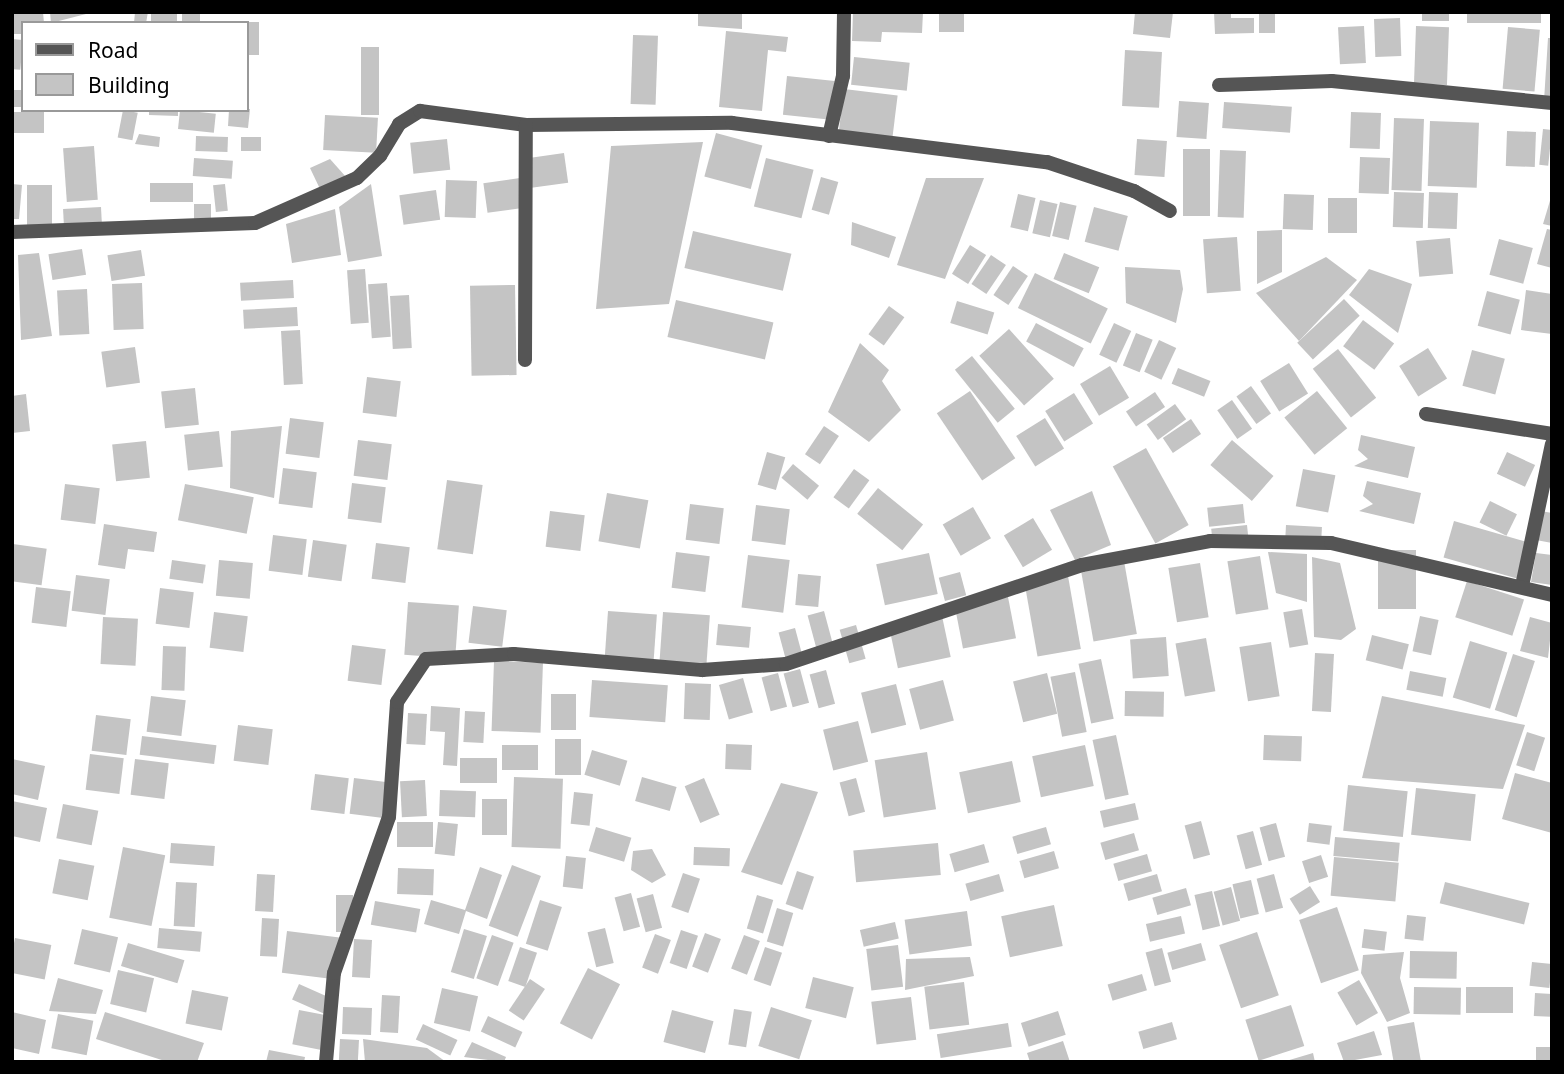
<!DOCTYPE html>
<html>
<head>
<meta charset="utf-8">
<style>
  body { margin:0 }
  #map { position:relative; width:1564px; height:1074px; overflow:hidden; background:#fff; font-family:"Noto Sans",sans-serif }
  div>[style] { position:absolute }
  .building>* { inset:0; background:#c4c4c4; transform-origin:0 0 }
  .street>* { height:14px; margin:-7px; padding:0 7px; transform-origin:7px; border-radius:7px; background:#555 }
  span { translate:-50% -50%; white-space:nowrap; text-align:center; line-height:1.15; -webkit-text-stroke:7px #fff; paint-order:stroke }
  .frame { position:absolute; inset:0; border:14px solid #000; pointer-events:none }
  .legend { position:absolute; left:21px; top:21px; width:228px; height:91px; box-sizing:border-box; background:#fff; border:2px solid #999; margin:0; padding:9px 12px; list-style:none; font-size:21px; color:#000 }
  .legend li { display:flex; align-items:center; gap:14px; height:35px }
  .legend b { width:35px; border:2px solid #999 }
</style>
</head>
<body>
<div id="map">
  <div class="building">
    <div style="clip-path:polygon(12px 12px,43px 12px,44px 23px,23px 23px,23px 34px,12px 34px)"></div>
    <div style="clip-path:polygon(50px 12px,86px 12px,86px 14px,51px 23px)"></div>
    <div style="clip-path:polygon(135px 12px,148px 12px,146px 23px,134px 23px)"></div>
    <div style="left:151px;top:12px;width:26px;height:11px"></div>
    <div style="left:182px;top:12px;width:18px;height:11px"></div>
    <div style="clip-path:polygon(698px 12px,742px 12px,742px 29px,698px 26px)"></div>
    <div style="clip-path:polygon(853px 12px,923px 12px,922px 33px,882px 32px,881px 42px,852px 41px)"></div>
    <div style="left:939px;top:12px;width:25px;height:20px"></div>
    <div style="clip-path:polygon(1135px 12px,1173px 12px,1170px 38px,1133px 34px)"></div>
    <div style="clip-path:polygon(1214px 12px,1231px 12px,1231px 18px,1254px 18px,1254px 33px,1215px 34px)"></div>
    <div style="left:1259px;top:12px;width:16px;height:21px"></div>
    <div style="left:1422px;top:12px;width:27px;height:9px"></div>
    <div style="left:1467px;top:12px;width:74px;height:11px"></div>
    <div style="left:1400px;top:18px;width:38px;height:26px;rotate:88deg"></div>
    <div style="left:247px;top:22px;width:12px;height:33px"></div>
    <div style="left:1364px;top:26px;width:37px;height:26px;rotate:87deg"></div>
    <div style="left:1416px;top:26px;width:33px;height:58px;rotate:2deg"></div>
    <div style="left:1508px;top:27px;width:32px;height:62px;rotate:5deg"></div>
    <div style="clip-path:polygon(726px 31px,788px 37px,786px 52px,768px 50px,762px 111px,719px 107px)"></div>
    <div style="left:633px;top:35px;width:25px;height:69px;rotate:2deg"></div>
    <div style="clip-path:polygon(1548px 38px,1552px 38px,1552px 101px,1544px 101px)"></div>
    <div style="left:12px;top:39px;width:11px;height:30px;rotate:5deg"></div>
    <div style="left:361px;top:47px;width:18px;height:68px"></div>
    <div style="left:1125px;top:50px;width:37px;height:56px;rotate:3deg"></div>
    <div style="left:854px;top:57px;width:56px;height:28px;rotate:6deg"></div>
    <div style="left:787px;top:76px;width:48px;height:39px;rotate:6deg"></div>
    <div style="left:844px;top:89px;width:54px;height:45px;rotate:7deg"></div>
    <div style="left:12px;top:90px;width:11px;height:17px"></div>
    <div style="left:1179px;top:101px;width:30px;height:36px;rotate:4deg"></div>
    <div style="left:1224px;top:102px;width:68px;height:26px;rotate:4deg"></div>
    <div style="clip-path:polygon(250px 109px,248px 128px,228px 126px,229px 110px)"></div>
    <div style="left:123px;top:110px;width:15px;height:28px;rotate:11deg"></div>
    <div style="clip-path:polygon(149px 110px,178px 110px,178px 116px,149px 115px)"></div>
    <div style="left:180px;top:110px;width:36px;height:19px;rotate:6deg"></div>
    <div style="left:44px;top:112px;width:21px;height:32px;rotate:90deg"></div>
    <div style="left:1351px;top:112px;width:30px;height:36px;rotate:2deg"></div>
    <div style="left:325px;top:115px;width:53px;height:35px;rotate:3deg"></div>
    <div style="left:1394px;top:118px;width:30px;height:72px;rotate:2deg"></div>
    <div style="left:1430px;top:121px;width:49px;height:65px;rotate:2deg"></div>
    <div style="left:1543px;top:129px;width:9px;height:36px;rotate:6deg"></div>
    <div style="left:1507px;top:131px;width:29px;height:35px;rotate:2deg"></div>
    <div style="left:716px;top:133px;width:48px;height:45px;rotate:15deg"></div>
    <div style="clip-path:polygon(139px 134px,160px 137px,159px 147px,135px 144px)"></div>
    <div style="left:196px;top:136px;width:32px;height:15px;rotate:2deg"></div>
    <div style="left:241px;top:137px;width:20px;height:14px"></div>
    <div style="left:447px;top:139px;width:31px;height:37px;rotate:84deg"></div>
    <div style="left:1137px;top:139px;width:30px;height:36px;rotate:4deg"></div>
    <div style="clip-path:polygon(703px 142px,669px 304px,596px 309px,611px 146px)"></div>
    <div style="left:94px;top:146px;width:54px;height:31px;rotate:86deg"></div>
    <div style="left:1183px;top:149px;width:27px;height:67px"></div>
    <div style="left:1220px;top:150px;width:26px;height:67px;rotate:2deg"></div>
    <div style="left:564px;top:153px;width:30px;height:37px;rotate:82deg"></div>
    <div style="left:1360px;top:157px;width:30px;height:36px;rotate:2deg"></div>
    <div style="left:194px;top:158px;width:39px;height:18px;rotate:4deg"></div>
    <div style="left:766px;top:158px;width:49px;height:50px;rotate:14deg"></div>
    <div style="clip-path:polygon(330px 159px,346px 177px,320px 189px,310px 168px)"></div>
    <div style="left:821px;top:177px;width:18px;height:34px;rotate:16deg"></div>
    <div style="left:520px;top:178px;width:30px;height:37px;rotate:82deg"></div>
    <div style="clip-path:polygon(926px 178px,984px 178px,945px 279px,897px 265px)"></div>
    <div style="left:446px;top:180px;width:31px;height:37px;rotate:2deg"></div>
    <div style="left:150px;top:183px;width:43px;height:19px"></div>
    <div style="clip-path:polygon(12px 184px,22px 185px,19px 219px,12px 219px)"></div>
    <div style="left:225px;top:184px;width:27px;height:12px;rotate:84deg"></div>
    <div style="clip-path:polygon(371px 184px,382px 256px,348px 262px,339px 207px)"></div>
    <div style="left:27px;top:185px;width:25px;height:42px"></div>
    <div style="left:436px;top:190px;width:30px;height:37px;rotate:82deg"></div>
    <div style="left:1394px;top:192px;width:30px;height:35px;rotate:2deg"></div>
    <div style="left:1429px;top:192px;width:29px;height:36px;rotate:2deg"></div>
    <div style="left:1018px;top:194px;width:18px;height:34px;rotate:13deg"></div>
    <div style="left:1284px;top:194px;width:30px;height:35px;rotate:2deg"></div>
    <div style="clip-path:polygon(1552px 194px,1552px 226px,1543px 224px)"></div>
    <div style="left:1328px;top:198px;width:29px;height:35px"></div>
    <div style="left:1040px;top:200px;width:18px;height:34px;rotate:13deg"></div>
    <div style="left:1060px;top:202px;width:17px;height:35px;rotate:13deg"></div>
    <div style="left:211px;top:204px;width:17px;height:17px;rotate:90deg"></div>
    <div style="left:101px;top:207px;width:18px;height:38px;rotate:87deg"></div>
    <div style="left:1094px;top:207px;width:35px;height:36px;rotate:15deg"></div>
    <div style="clip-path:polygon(335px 209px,341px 255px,292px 263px,286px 224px)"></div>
    <div style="clip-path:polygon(852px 222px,896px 237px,889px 258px,851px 245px)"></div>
    <div style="clip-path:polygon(1547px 229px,1552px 230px,1552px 268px,1537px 264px)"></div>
    <div style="clip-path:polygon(1282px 230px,1282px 272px,1257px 284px,1257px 231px)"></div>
    <div style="left:693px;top:231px;width:101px;height:38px;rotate:13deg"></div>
    <div style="left:1237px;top:237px;width:54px;height:34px;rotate:86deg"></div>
    <div style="left:1450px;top:238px;width:36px;height:34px;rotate:85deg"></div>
    <div style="left:1499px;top:239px;width:35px;height:37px;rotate:15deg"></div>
    <div style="left:970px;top:245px;width:19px;height:34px;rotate:32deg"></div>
    <div style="left:82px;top:249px;width:26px;height:34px;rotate:81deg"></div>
    <div style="left:141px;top:250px;width:26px;height:34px;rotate:81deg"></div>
    <div style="clip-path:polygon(39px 253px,52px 336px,21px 340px,18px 255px)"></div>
    <div style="left:1064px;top:253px;width:38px;height:28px;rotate:22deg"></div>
    <div style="left:991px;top:255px;width:18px;height:35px;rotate:34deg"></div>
    <div style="clip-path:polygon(1326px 257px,1357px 280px,1299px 341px,1256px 293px)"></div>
    <div style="left:1013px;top:266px;width:18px;height:35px;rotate:34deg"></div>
    <div style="clip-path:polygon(1125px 267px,1180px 270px,1183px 289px,1176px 323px,1126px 303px)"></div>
    <div style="left:365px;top:269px;width:54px;height:18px;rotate:86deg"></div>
    <div style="clip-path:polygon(1369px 269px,1412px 284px,1398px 333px,1349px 295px)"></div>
    <div style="left:1035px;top:273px;width:81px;height:39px;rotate:26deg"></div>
    <div style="left:293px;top:280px;width:18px;height:53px;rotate:87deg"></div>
    <div style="left:142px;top:283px;width:46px;height:30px;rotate:88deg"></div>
    <div style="left:387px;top:283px;width:54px;height:19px;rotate:86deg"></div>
    <div style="left:515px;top:285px;width:90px;height:45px;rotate:89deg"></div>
    <div style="left:87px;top:289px;width:45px;height:30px;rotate:87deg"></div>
    <div style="clip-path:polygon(1526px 290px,1552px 294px,1552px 334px,1521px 330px)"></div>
    <div style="left:1487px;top:291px;width:34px;height:36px;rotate:15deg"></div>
    <div style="left:409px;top:295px;width:53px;height:19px;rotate:87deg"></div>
    <div style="left:1344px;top:299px;width:23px;height:64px;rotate:47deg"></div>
    <div style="left:676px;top:300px;width:100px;height:38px;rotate:13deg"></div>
    <div style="left:957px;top:301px;width:39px;height:23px;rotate:17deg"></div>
    <div style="left:889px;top:306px;width:19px;height:35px;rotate:36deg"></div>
    <div style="left:297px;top:307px;width:19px;height:54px;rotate:87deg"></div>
    <div style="left:1363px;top:320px;width:39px;height:33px;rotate:37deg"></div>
    <div style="left:1036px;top:323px;width:54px;height:21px;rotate:28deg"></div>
    <div style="left:1114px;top:323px;width:19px;height:35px;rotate:25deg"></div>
    <div style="left:1009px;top:329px;width:67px;height:40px;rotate:48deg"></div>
    <div style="left:300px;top:330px;width:54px;height:19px;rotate:87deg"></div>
    <div style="left:1136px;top:333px;width:18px;height:35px;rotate:22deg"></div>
    <div style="left:1159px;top:340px;width:19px;height:35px;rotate:25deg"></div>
    <div style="clip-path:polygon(860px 343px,889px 370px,882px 381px,901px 410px,869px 442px,828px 412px)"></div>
    <div style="left:135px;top:347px;width:36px;height:34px;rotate:82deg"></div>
    <div style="left:1428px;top:348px;width:36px;height:34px;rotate:58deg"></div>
    <div style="left:1338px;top:349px;width:62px;height:32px;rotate:52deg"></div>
    <div style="left:1472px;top:350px;width:34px;height:37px;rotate:15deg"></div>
    <div style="left:972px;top:356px;width:68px;height:22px;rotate:51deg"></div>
    <div style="left:1289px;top:363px;width:36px;height:34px;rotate:58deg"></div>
    <div style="left:1110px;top:366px;width:37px;height:35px;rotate:59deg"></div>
    <div style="left:1178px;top:368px;width:35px;height:17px;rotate:22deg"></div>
    <div style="left:367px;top:377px;width:34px;height:36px;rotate:7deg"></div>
    <div style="left:1251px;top:386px;width:34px;height:18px;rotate:54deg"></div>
    <div style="left:195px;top:388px;width:37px;height:34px;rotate:84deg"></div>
    <div style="left:970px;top:391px;width:81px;height:40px;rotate:56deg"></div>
    <div style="left:1317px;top:391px;width:48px;height:42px;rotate:51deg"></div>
    <div style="left:1155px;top:392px;width:18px;height:35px;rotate:56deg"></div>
    <div style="left:1074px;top:393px;width:36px;height:34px;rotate:58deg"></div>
    <div style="clip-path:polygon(26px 394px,30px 431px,12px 433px,12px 396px)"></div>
    <div style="left:1232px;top:400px;width:35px;height:18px;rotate:55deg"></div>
    <div style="left:1175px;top:404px;width:19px;height:35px;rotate:54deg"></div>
    <div style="left:290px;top:418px;width:34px;height:36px;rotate:7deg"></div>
    <div style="left:1045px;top:418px;width:36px;height:34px;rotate:58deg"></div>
    <div style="left:1191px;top:419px;width:18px;height:34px;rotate:56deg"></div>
    <div style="clip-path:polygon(282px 426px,274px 498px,230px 488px,231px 431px)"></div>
    <div style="left:824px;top:426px;width:18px;height:34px;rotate:34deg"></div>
    <div style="left:219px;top:431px;width:36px;height:35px;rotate:84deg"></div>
    <div style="clip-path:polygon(1361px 435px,1415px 447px,1408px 478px,1354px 466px,1368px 459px,1358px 450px)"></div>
    <div style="left:358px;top:440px;width:34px;height:36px;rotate:7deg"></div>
    <div style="left:1232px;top:440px;width:55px;height:33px;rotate:41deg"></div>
    <div style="left:146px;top:441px;width:37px;height:34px;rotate:84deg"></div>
    <div style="left:1146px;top:448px;width:88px;height:38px;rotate:61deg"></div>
    <div style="left:767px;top:452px;width:19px;height:34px;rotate:16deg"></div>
    <div style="left:1507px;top:452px;width:31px;height:24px;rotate:25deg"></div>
    <div style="left:793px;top:464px;width:34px;height:18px;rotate:40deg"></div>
    <div style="left:283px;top:468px;width:34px;height:36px;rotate:7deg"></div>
    <div style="left:854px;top:469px;width:19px;height:35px;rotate:36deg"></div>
    <div style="left:1303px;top:469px;width:33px;height:38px;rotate:11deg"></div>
    <div style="left:447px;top:480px;width:36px;height:70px;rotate:8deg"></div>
    <div style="clip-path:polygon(1367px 481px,1421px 493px,1414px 524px,1359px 511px,1373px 504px,1363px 496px)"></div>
    <div style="left:352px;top:483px;width:34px;height:36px;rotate:7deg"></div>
    <div style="left:65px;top:484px;width:35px;height:36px;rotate:7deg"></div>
    <div style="left:185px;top:484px;width:70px;height:37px;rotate:11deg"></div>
    <div style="left:878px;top:488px;width:58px;height:33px;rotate:39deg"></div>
    <div style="clip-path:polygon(1092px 491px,1111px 545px,1075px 560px,1050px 510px)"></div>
    <div style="left:607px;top:493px;width:42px;height:49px;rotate:10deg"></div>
    <div style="left:1490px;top:501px;width:30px;height:24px;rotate:26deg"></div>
    <div style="left:690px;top:504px;width:34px;height:36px;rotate:7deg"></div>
    <div style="left:1243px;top:504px;width:19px;height:36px;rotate:84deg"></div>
    <div style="left:756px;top:505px;width:34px;height:36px;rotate:7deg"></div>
    <div style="left:973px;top:507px;width:36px;height:35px;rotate:60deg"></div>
    <div style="left:550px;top:511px;width:35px;height:36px;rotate:7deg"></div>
    <div style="clip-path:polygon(1541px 511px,1552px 513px,1552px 543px,1536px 540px)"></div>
    <div style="left:1033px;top:518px;width:37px;height:34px;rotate:59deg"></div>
    <div style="left:1454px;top:521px;width:80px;height:38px;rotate:16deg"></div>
    <div style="clip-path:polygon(104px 524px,157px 532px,154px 552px,128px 549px,125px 569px,98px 565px)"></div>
    <div style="left:1247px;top:525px;width:19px;height:36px;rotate:84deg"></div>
    <div style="left:1286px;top:525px;width:36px;height:19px;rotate:3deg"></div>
    <div style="left:273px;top:535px;width:34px;height:36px;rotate:7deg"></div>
    <div style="left:313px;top:540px;width:34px;height:37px;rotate:8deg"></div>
    <div style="left:376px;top:543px;width:34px;height:36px;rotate:7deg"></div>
    <div style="left:13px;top:544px;width:34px;height:37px;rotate:8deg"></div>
    <div style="left:1378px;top:550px;width:38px;height:59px"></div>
    <div style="left:676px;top:552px;width:34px;height:36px;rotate:7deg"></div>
    <div style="clip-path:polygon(1268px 552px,1307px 554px,1307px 602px,1276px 593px)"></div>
    <div style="left:929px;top:553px;width:42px;height:54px;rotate:78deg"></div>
    <div style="clip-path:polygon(1536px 553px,1552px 555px,1552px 585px,1531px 582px)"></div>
    <div style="left:748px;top:555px;width:42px;height:53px;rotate:7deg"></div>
    <div style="left:1260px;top:556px;width:54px;height:33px;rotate:81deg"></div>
    <div style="clip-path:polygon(1312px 557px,1340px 563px,1356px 629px,1341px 640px,1314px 637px)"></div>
    <div style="left:172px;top:560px;width:34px;height:19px;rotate:8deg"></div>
    <div style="left:219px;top:560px;width:34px;height:36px;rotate:5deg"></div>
    <div style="left:1124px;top:561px;width:74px;height:44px;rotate:80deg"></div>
    <div style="left:1200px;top:563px;width:55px;height:32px;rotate:81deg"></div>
    <div style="left:960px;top:572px;width:24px;height:22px;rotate:75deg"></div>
    <div style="left:798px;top:574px;width:23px;height:31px;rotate:5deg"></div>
    <div style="left:76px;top:575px;width:34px;height:36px;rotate:7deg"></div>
    <div style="left:1068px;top:576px;width:74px;height:44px;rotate:80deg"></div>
    <div style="left:1467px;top:581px;width:60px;height:38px;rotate:18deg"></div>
    <div style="left:36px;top:587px;width:35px;height:36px;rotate:7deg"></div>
    <div style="left:160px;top:588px;width:34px;height:36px;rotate:7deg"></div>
    <div style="left:1008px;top:597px;width:42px;height:54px;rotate:79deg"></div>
    <div style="left:408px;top:602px;width:51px;height:53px;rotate:4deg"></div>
    <div style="left:473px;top:606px;width:34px;height:37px;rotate:7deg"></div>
    <div style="left:1302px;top:609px;width:36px;height:19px;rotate:80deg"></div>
    <div style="left:608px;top:611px;width:49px;height:50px;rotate:4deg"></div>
    <div style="left:824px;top:611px;width:35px;height:17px;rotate:75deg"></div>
    <div style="left:214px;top:612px;width:34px;height:36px;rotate:7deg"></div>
    <div style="left:663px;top:612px;width:47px;height:57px;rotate:4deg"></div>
    <div style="left:942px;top:616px;width:42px;height:54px;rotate:78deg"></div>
    <div style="left:1420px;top:616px;width:19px;height:36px;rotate:12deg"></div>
    <div style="left:103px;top:617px;width:35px;height:47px;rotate:3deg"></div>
    <div style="clip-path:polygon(1530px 617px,1552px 623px,1548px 658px,1520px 651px)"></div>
    <div style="left:718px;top:624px;width:33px;height:21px;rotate:5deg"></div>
    <div style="left:856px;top:625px;width:35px;height:17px;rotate:74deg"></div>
    <div style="left:795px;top:628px;width:35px;height:17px;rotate:75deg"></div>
    <div style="left:1372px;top:635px;width:38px;height:26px;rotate:14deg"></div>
    <div style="left:1166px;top:637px;width:39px;height:36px;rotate:86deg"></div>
    <div style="left:1206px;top:638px;width:54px;height:31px;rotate:80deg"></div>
    <div style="left:1470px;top:641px;width:39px;height:59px;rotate:17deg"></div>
    <div style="left:1271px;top:642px;width:55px;height:32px;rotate:81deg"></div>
    <div style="left:352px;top:645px;width:34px;height:36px;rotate:7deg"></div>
    <div style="left:163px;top:646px;width:23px;height:44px;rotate:2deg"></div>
    <div style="left:1315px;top:653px;width:19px;height:58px;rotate:3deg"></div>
    <div style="left:1513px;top:654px;width:23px;height:59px;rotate:18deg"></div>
    <div style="left:1101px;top:659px;width:61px;height:23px;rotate:78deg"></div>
    <div style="left:494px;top:661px;width:49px;height:70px;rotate:2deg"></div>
    <div style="left:800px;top:669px;width:35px;height:17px;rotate:75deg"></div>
    <div style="left:826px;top:670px;width:35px;height:17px;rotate:75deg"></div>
    <div style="left:1410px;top:671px;width:37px;height:19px;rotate:11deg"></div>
    <div style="left:1075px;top:672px;width:61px;height:25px;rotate:79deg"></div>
    <div style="left:778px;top:673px;width:35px;height:17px;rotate:75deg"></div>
    <div style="left:1047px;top:673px;width:42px;height:35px;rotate:76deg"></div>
    <div style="left:743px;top:678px;width:36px;height:25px;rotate:74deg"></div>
    <div style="left:592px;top:680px;width:76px;height:37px;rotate:4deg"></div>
    <div style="left:943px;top:680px;width:42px;height:35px;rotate:75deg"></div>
    <div style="left:685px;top:683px;width:26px;height:36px;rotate:2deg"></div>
    <div style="left:896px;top:684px;width:42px;height:36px;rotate:76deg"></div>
    <div style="left:1125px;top:691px;width:39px;height:25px;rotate:1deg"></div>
    <div style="left:551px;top:694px;width:25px;height:36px"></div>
    <div style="left:151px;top:696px;width:35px;height:36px;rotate:7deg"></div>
    <div style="clip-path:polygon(1382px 696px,1525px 725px,1503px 789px,1362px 778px)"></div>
    <div style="clip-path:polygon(431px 706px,460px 708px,457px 766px,443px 765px,445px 732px,430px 731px)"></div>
    <div style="left:465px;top:711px;width:20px;height:31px;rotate:3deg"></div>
    <div style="left:408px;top:713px;width:19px;height:31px;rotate:3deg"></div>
    <div style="left:96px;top:715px;width:35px;height:36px;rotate:7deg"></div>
    <div style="left:858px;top:721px;width:42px;height:36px;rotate:76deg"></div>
    <div style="left:238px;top:725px;width:35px;height:36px;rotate:7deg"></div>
    <div style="left:1527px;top:732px;width:19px;height:35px;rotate:18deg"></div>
    <div style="left:1116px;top:735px;width:61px;height:24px;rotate:78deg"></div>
    <div style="left:1264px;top:735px;width:38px;height:25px;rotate:2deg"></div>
    <div style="left:142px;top:736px;width:75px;height:19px;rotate:7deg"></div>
    <div style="left:555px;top:739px;width:26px;height:36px"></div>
    <div style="left:726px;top:744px;width:26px;height:25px;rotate:2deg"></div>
    <div style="left:502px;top:745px;width:36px;height:25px"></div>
    <div style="left:1085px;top:745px;width:42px;height:54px;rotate:78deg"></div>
    <div style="left:592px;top:750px;width:37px;height:26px;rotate:17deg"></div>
    <div style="left:927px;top:752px;width:58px;height:53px;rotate:81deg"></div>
    <div style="left:90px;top:754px;width:34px;height:36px;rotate:7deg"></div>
    <div style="left:460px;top:758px;width:37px;height:25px"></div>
    <div style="clip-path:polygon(12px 759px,45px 766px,38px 800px,12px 794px)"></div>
    <div style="left:135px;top:759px;width:34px;height:36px;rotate:7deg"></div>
    <div style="left:1012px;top:761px;width:42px;height:54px;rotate:78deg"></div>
    <div style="clip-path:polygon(1515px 773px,1552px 783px,1552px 833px,1502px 819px)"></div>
    <div style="left:315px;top:774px;width:34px;height:36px;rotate:7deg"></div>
    <div style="left:514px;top:777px;width:49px;height:70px;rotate:2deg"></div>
    <div style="left:642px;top:777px;width:36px;height:25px;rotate:16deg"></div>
    <div style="left:354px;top:778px;width:34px;height:36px;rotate:7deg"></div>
    <div style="left:704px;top:778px;width:40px;height:21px;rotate:67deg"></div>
    <div style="left:856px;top:778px;width:35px;height:17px;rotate:75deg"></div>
    <div style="left:425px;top:780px;width:36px;height:25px;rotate:87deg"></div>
    <div style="clip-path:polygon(781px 783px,818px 792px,782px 885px,741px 872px)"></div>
    <div style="left:1348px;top:785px;width:60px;height:46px;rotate:6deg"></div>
    <div style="left:1416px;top:788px;width:60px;height:47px;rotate:6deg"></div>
    <div style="left:440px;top:790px;width:36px;height:26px;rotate:2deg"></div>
    <div style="left:574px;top:792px;width:19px;height:32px;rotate:6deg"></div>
    <div style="left:482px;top:799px;width:25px;height:36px"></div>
    <div style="clip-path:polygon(12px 801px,47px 808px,40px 842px,12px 836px)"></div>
    <div style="left:1135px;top:803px;width:17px;height:36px;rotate:77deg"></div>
    <div style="left:63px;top:804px;width:36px;height:35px;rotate:11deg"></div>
    <div style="left:1201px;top:821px;width:35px;height:17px;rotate:75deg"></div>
    <div style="left:397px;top:822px;width:36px;height:25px"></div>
    <div style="left:438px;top:822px;width:20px;height:32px;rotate:6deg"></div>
    <div style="left:1276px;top:823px;width:35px;height:17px;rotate:75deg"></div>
    <div style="left:1309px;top:823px;width:23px;height:19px;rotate:7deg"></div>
    <div style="left:596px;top:827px;width:37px;height:25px;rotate:17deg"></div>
    <div style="left:1046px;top:827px;width:18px;height:35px;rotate:74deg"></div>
    <div style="left:1253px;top:831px;width:35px;height:17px;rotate:75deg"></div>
    <div style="left:1134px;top:833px;width:18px;height:35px;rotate:74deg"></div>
    <div style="left:1335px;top:837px;width:65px;height:19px;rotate:5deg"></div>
    <div style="left:171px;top:843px;width:44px;height:20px;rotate:4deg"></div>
    <div style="left:938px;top:843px;width:32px;height:85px;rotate:85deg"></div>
    <div style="left:984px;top:844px;width:19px;height:36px;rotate:74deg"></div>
    <div style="left:123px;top:847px;width:43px;height:72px;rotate:11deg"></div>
    <div style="left:694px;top:847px;width:36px;height:18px;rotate:2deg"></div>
    <div style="clip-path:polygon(652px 849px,666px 875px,652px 883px,631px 870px,633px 851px)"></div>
    <div style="left:1054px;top:851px;width:18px;height:36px;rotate:74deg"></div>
    <div style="left:1147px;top:854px;width:18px;height:35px;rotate:74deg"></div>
    <div style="left:1321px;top:855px;width:23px;height:20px;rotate:72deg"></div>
    <div style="left:566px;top:856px;width:20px;height:31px;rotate:6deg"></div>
    <div style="left:1334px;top:857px;width:65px;height:39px;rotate:5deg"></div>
    <div style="left:59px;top:859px;width:36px;height:35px;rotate:11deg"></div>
    <div style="left:512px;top:865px;width:31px;height:65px;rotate:21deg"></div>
    <div style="clip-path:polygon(480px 867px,502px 875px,487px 919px,466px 911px,459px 934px,424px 924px,431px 900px,465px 910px)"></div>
    <div style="left:398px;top:868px;width:36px;height:26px;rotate:2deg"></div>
    <div style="left:797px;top:871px;width:18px;height:35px;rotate:19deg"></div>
    <div style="left:683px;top:873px;width:18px;height:36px;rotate:19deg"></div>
    <div style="left:257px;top:874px;width:18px;height:37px;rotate:3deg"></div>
    <div style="left:999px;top:874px;width:18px;height:35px;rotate:74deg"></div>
    <div style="left:1157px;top:874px;width:18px;height:35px;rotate:74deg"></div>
    <div style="left:1274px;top:874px;width:35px;height:18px;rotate:75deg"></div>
    <div style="left:1251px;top:880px;width:35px;height:19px;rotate:77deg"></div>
    <div style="left:176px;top:882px;width:21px;height:44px;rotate:3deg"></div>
    <div style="left:1445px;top:882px;width:87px;height:22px;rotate:14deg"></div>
    <div style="left:1310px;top:886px;width:19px;height:24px;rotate:58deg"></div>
    <div style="left:1231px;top:887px;width:35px;height:18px;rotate:75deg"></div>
    <div style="left:1186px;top:888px;width:18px;height:35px;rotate:74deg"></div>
    <div style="left:1212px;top:891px;width:36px;height:18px;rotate:77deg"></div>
    <div style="left:631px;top:893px;width:35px;height:17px;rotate:75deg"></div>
    <div style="left:653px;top:894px;width:35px;height:17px;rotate:75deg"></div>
    <div style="left:336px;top:895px;width:17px;height:37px"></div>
    <div style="left:757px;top:895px;width:17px;height:35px;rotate:17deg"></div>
    <div style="left:540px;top:900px;width:23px;height:46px;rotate:18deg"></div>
    <div style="left:375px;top:901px;width:46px;height:24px;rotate:10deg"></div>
    <div style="left:1054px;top:905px;width:42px;height:54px;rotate:78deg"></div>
    <div style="left:1337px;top:907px;width:67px;height:40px;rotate:71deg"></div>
    <div style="left:777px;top:908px;width:17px;height:35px;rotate:17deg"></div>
    <div style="left:967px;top:911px;width:35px;height:63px;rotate:82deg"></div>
    <div style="left:1407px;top:915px;width:19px;height:24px;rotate:6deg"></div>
    <div style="left:1181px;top:916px;width:18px;height:36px;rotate:77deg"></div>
    <div style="left:262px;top:918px;width:17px;height:38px;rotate:3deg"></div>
    <div style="left:895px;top:922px;width:17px;height:36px;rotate:77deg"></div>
    <div style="left:159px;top:928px;width:43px;height:20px;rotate:5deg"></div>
    <div style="left:605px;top:928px;width:36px;height:18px;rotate:76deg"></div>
    <div style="left:82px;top:929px;width:37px;height:36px;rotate:13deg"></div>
    <div style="left:464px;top:929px;width:24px;height:45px;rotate:17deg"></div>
    <div style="left:1364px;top:929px;width:23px;height:19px;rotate:7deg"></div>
    <div style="left:681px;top:930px;width:18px;height:35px;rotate:19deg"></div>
    <div style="left:287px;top:931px;width:57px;height:42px;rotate:7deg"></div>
    <div style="left:1257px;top:932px;width:67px;height:40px;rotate:71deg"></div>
    <div style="left:705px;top:933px;width:17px;height:36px;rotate:21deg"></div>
    <div style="left:655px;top:934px;width:17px;height:36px;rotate:21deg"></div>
    <div style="left:492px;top:935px;width:23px;height:46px;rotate:20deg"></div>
    <div style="left:744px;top:935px;width:17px;height:36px;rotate:21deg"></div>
    <div style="left:15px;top:938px;width:37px;height:35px;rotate:11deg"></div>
    <div style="left:354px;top:939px;width:18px;height:38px;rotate:3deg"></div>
    <div style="left:128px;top:943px;width:59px;height:24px;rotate:17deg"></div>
    <div style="left:1201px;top:943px;width:18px;height:35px;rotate:74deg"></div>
    <div style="left:898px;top:945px;width:42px;height:32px;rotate:83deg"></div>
    <div style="left:520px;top:947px;width:18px;height:36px;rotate:19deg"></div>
    <div style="left:765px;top:947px;width:18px;height:35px;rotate:19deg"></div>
    <div style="left:1162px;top:948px;width:35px;height:17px;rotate:75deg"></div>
    <div style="left:1410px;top:951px;width:47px;height:27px;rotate:1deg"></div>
    <div style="clip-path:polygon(1404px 952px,1400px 978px,1410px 1013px,1387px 1022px,1361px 973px,1363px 955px)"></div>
    <div style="clip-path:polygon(970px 957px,974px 976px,905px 990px,906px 959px)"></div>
    <div style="left:1532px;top:962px;width:20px;height:24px;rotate:6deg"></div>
    <div style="left:588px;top:968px;width:36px;height:62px;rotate:27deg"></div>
    <div style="left:118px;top:970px;width:37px;height:35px;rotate:13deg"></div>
    <div style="left:1142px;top:974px;width:17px;height:36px;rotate:73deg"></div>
    <div style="left:813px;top:977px;width:42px;height:32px;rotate:14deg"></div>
    <div style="clip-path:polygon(58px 978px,103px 990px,96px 1014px,49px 1011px)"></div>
    <div style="left:530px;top:979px;width:18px;height:38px;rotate:34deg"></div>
    <div style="left:1359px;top:980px;width:38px;height:25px;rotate:60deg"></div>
    <div style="left:964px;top:982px;width:43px;height:40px;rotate:83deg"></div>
    <div style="left:299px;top:984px;width:37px;height:17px;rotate:24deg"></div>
    <div style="left:1414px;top:987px;width:47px;height:27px;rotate:1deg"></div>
    <div style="left:1466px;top:987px;width:47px;height:26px"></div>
    <div style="left:442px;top:988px;width:37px;height:36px;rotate:13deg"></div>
    <div style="left:192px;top:990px;width:37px;height:34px;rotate:11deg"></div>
    <div style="left:1535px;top:993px;width:17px;height:23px;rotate:3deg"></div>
    <div style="left:382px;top:995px;width:18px;height:37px;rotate:3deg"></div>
    <div style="left:911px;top:997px;width:43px;height:40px;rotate:83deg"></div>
    <div style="left:1291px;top:1005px;width:43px;height:48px;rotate:72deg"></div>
    <div style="left:343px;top:1007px;width:29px;height:27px;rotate:2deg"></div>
    <div style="left:771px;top:1007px;width:43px;height:41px;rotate:18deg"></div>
    <div style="left:734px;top:1009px;width:18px;height:36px;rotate:9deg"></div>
    <div style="left:299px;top:1010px;width:36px;height:35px;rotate:11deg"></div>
    <div style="left:672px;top:1010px;width:43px;height:33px;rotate:15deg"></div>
    <div style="left:1058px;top:1011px;width:25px;height:39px;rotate:72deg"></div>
    <div style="clip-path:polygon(12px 1012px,46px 1020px,39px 1054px,12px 1048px)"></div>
    <div style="clip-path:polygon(105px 1012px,204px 1043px,197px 1062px,168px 1062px,96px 1039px)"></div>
    <div style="left:58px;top:1014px;width:36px;height:35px;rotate:11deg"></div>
    <div style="left:488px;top:1016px;width:38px;height:17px;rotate:25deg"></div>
    <div style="left:1172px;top:1022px;width:18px;height:35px;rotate:74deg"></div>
    <div style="left:1414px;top:1022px;width:41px;height:27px;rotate:80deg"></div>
    <div style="left:1008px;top:1023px;width:24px;height:72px;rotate:81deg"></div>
    <div style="left:423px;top:1024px;width:38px;height:17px;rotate:25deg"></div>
    <div style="clip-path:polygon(1374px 1031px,1382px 1055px,1344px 1062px,1337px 1043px)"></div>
    <div style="left:340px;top:1039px;width:19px;height:23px;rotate:3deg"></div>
    <div style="clip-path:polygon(363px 1039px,427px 1048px,446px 1062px,365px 1062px)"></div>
    <div style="clip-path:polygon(1063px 1041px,1070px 1062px,1030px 1062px,1027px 1053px)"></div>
    <div style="clip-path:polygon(472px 1042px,506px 1057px,504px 1062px,464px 1057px)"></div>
    <div style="left:1552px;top:1047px;width:15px;height:16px;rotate:90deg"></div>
    <div style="clip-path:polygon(269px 1050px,305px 1057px,304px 1062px,266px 1062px)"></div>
    <div style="clip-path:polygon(1313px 1053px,1315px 1062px,1286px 1062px,1286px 1061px)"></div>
  </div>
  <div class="street">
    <div style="left:1219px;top:85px;width:113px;rotate:-2deg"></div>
    <div style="left:1332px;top:81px;width:221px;rotate:5.7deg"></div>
    <div style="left:829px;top:136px;width:62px;rotate:-76.9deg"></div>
    <div style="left:843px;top:76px;width:64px;rotate:-89.1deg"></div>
    <div style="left:12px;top:232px;width:243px;rotate:-2.1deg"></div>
    <div style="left:255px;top:223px;width:111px;rotate:-23.8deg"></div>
    <div style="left:357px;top:178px;width:32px;rotate:-44deg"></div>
    <div style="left:380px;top:156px;width:37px;rotate:-59deg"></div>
    <div style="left:399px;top:124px;width:25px;rotate:-32deg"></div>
    <div style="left:420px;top:111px;width:107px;rotate:7.5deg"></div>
    <div style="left:526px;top:125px;width:206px;rotate:-0.6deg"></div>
    <div style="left:732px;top:123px;width:317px;rotate:7.1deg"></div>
    <div style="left:1047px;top:162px;width:92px;rotate:18.4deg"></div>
    <div style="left:1134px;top:191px;width:41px;rotate:29.1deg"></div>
    <div style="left:525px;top:360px;width:235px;rotate:-89.8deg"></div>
    <div style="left:1426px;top:414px;width:128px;rotate:9deg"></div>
    <div style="left:1522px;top:586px;width:145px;rotate:-78.1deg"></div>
    <div style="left:326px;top:1062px;width:89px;rotate:-84.9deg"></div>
    <div style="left:334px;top:973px;width:165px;rotate:-70.6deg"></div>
    <div style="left:389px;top:817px;width:115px;rotate:-86deg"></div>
    <div style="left:397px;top:702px;width:52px;rotate:-56deg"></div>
    <div style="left:426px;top:659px;width:88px;rotate:-3.3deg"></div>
    <div style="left:514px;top:654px;width:189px;rotate:4.9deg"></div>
    <div style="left:702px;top:670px;width:84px;rotate:-4.1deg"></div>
    <div style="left:786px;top:664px;width:312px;rotate:-18.5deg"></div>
    <div style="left:1082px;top:565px;width:130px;rotate:-10.6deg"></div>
    <div style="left:1210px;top:541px;width:121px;rotate:0.9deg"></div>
    <div style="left:1331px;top:543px;width:227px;rotate:13.2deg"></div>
  </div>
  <div class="frame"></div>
  <ul class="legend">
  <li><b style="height:9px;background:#555"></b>Road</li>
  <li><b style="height:19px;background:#c4c4c4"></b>Building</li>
  </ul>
</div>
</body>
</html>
